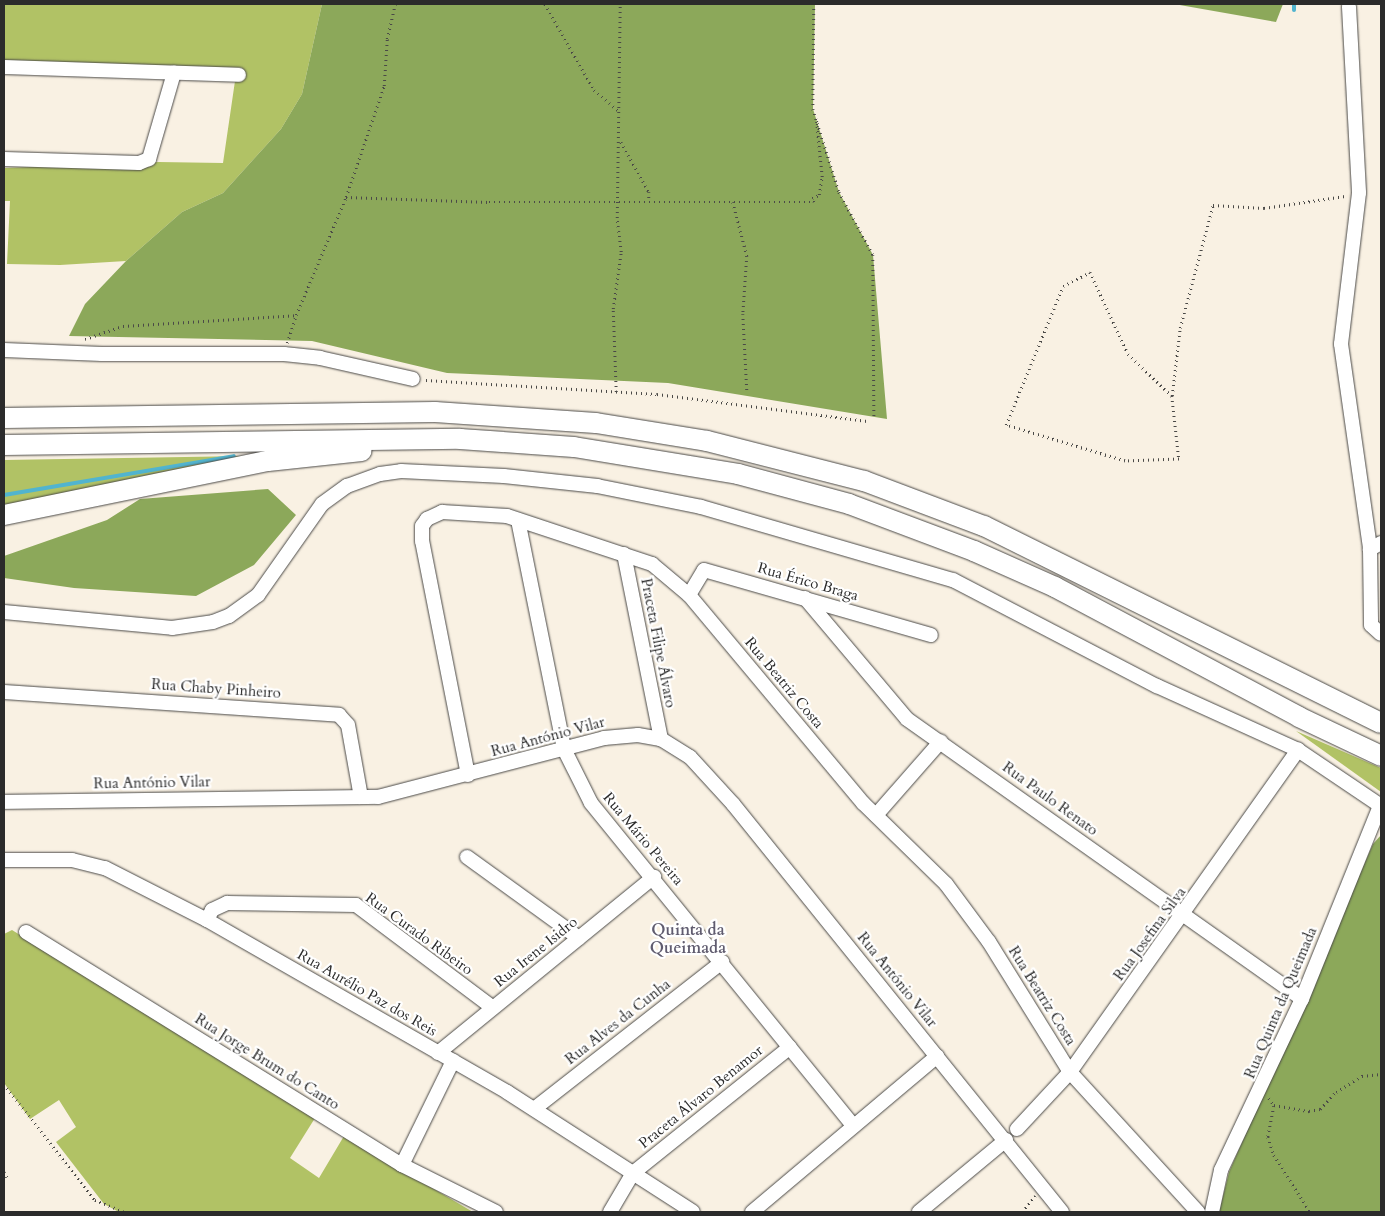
<!DOCTYPE html>
<html>
<head>
<meta charset="utf-8">
<style>
  body { margin:0 }
  #map { position:relative; width:1385px; height:1216px; overflow:hidden; background:#f9f1e3; font-family:Cardo,serif }
  div>[style] { position:absolute }
  .green>* { inset:0; background:#b1c265 }
  .forest>* { inset:0; background:#8ca85a }
  .stream>* { height:4px; margin:-2px; padding:0 2px; transform-origin:2px; border-radius:2px; background:#51b4cf }
  .path>* { height:2.5px; margin-top:-1.25px; transform-origin:0; background:repeating-linear-gradient(90deg,#4a4947 0 1px,transparent 0 5px) }
  .roads { filter:drop-shadow(0 0 1px #4a4947) drop-shadow(0 0 1px #4a4947) }
  .minor>* { height:14px; margin:-7px; padding:0 7px; transform-origin:7px; border-radius:7px; background:#fff }
  .highway>* { height:20px; margin:-10px; padding:0 10px; transform-origin:10px; border-radius:10px; background:#fff }
  span { translate:-50% -50%; white-space:nowrap; text-align:center; line-height:1.15; -webkit-text-stroke:4.5px #fff; paint-order:stroke }
  .street-label { font-size:15px; color:#2b2b2b }
  .neighbourhood-label { font-size:16px; color:#605c6f; font-weight:700 }
  .frame { position:absolute; inset:0; border:5px solid #2b2b2b; pointer-events:none }
</style>
</head>
<body>
<div id="map">
  <div class="green">
    <div style="clip-path:polygon(4px 4px,322px 4px,302px 94px,281px 129px,223px 193px,182px 212px,126px 261px,60px 265px,7px 264px,10px 201px,4px 201px,4px 168px,159px 162px,223px 163px,235px 81px,4px 66px)"></div>
    <div style="clip-path:polygon(245px 456px,245px 458px,4px 509px,4px 460px)"></div>
    <div style="clip-path:polygon(1296px 731px,1381px 768px,1381px 792px)"></div>
    <div style="clip-path:polygon(12px 930px,315px 1118px,290px 1158px,319px 1178px,344px 1136px,473px 1212px,119px 1212px,104px 1204px,56px 1142px,76px 1127px,59px 1100px,30px 1119px,4px 1083px,4px 934px)"></div>
  </div>
  <div class="forest">
    <div style="clip-path:polygon(322px 4px,815px 4px,813px 109px,839px 192px,873px 255px,887px 419px,668px 383px,447px 373px,312px 341px,69px 336px,85px 304px,126px 261px,182px 212px,223px 193px,281px 129px,302px 94px)"></div>
    <div style="clip-path:polygon(1174px 4px,1283px 4px,1276px 22px)"></div>
    <div style="clip-path:polygon(268px 489px,296px 515px,254px 565px,196px 596px,74px 588px,4px 578px,4px 556px,107px 520px,140px 499px)"></div>
    <div style="clip-path:polygon(1381px 835px,1381px 1212px,1219px 1212px,1229px 1172px,1373px 844px)"></div>
  </div>
  <div class="stream">
    <div style="left:1294px;top:4px;width:6px;rotate:90deg"></div>
    <div style="left:4px;top:495px;width:233px;rotate:-9.6deg"></div>
  </div>
  <div class="path">
    <div style="left:545px;top:4px;width:99px;rotate:60.3deg"></div>
    <div style="left:594px;top:90px;width:34px;rotate:40deg"></div>
    <div style="left:814px;top:4px;width:105px;rotate:90.5deg"></div>
    <div style="left:813px;top:109px;width:87px;rotate:72.6deg"></div>
    <div style="left:839px;top:192px;width:72px;rotate:61.6deg"></div>
    <div style="left:873px;top:255px;width:161px;rotate:89.6deg"></div>
    <div style="left:621px;top:142px;width:57px;rotate:60.8deg"></div>
    <div style="left:649px;top:192px;width:7px;rotate:90deg"></div>
    <div style="left:346px;top:197px;width:143px;rotate:2deg"></div>
    <div style="left:489px;top:202px;width:325px"></div>
    <div style="left:814px;top:202px;width:4px;rotate:-117deg"></div>
    <div style="left:812px;top:198px;width:8px;rotate:-23deg"></div>
    <div style="left:819px;top:195px;width:18px;rotate:-81deg"></div>
    <div style="left:822px;top:177px;width:59px;rotate:-95.8deg"></div>
    <div style="left:733px;top:202px;width:56px;rotate:75.5deg"></div>
    <div style="left:747px;top:256px;width:58px;rotate:93.9deg"></div>
    <div style="left:743px;top:314px;width:77px;rotate:87deg"></div>
    <div style="left:85px;top:339px;width:40px;rotate:-18.9deg"></div>
    <div style="left:123px;top:326px;width:173px;rotate:-3.6deg"></div>
    <div style="left:296px;top:315px;width:128px;rotate:-67deg"></div>
    <div style="left:346px;top:197px;width:117px;rotate:-71.1deg"></div>
    <div style="left:384px;top:86px;width:47px;rotate:-86.3deg"></div>
    <div style="left:387px;top:39px;width:36px;rotate:-77deg"></div>
    <div style="left:287px;top:343px;width:29px;rotate:-72deg"></div>
    <div style="left:426px;top:380px;width:231px;rotate:3.5deg"></div>
    <div style="left:657px;top:394px;width:212px;rotate:7.3deg"></div>
    <div style="left:616px;top:392px;width:83px;rotate:-92.1deg"></div>
    <div style="left:613px;top:309px;width:58px;rotate:-82deg"></div>
    <div style="left:621px;top:252px;width:34px;rotate:-97deg"></div>
    <div style="left:617px;top:218px;width:214px;rotate:-89.2deg"></div>
    <div style="left:1172px;top:396px;width:63px;rotate:83.7deg"></div>
    <div style="left:1179px;top:459px;width:54px;rotate:177.9deg"></div>
    <div style="left:1125px;top:461px;width:124px;rotate:-163.2deg"></div>
    <div style="left:1006px;top:425px;width:150px;rotate:-67.7deg"></div>
    <div style="left:1063px;top:286px;width:30px;rotate:-27deg"></div>
    <div style="left:1090px;top:272px;width:90px;rotate:65.1deg"></div>
    <div style="left:1128px;top:354px;width:61px;rotate:43.7deg"></div>
    <div style="left:1172px;top:396px;width:68px;rotate:-83.3deg"></div>
    <div style="left:1180px;top:328px;width:127px;rotate:-75deg"></div>
    <div style="left:1213px;top:205px;width:51px;rotate:3.4deg"></div>
    <div style="left:1264px;top:208px;width:82px;rotate:-8.4deg"></div>
    <div style="left:4px;top:1084px;width:147px;rotate:51.9deg"></div>
    <div style="left:95px;top:1200px;width:31px;rotate:22deg"></div>
    <div style="left:1269px;top:1098px;width:9px;rotate:54deg"></div>
    <div style="left:1274px;top:1105px;width:36px;rotate:10deg"></div>
    <div style="left:1309px;top:1111px;width:11px;rotate:-10deg"></div>
    <div style="left:1320px;top:1109px;width:23px;rotate:-47deg"></div>
    <div style="left:1336px;top:1092px;width:31px;rotate:-32deg"></div>
    <div style="left:1362px;top:1076px;width:19px;rotate:-6deg"></div>
    <div style="left:1274px;top:1106px;width:32px;rotate:101deg"></div>
    <div style="left:1268px;top:1137px;width:19px;rotate:72deg"></div>
    <div style="left:1274px;top:1155px;width:67px;rotate:57.7deg"></div>
    <div style="left:4px;top:1172px;width:6px;rotate:59deg"></div>
    <div style="left:1022px;top:1212px;width:21px;rotate:-51deg"></div>
  </div>
  <div class="roads">
    <div class="minor">
      <div style="left:1349px;top:7px;width:186px;rotate:86.9deg"></div>
      <div style="left:1359px;top:193px;width:152px;rotate:96.8deg"></div>
      <div style="left:1341px;top:344px;width:207px;rotate:81.9deg"></div>
      <div style="left:4px;top:67px;width:235px;rotate:1.9deg"></div>
      <div style="left:4px;top:159px;width:135px;rotate:1.7deg"></div>
      <div style="left:139px;top:163px;width:11px;rotate:-22deg"></div>
      <div style="left:149px;top:159px;width:90px;rotate:-73.8deg"></div>
      <div style="left:4px;top:350px;width:98px;rotate:2.3deg"></div>
      <div style="left:102px;top:354px;width:182px"></div>
      <div style="left:284px;top:354px;width:36px;rotate:6deg"></div>
      <div style="left:320px;top:358px;width:95px;rotate:12.7deg"></div>
      <div style="left:518px;top:520px;width:234px;rotate:78.6deg"></div>
      <div style="left:564px;top:749px;width:60px;rotate:63.4deg"></div>
      <div style="left:591px;top:803px;width:415px;rotate:50.9deg"></div>
      <div style="left:1381px;top:543px;width:13px;rotate:151deg"></div>
      <div style="left:1370px;top:549px;width:76px;rotate:89.2deg"></div>
      <div style="left:1371px;top:625px;width:13px;rotate:42deg"></div>
      <div style="left:624px;top:554px;width:189px;rotate:78.7deg"></div>
      <div style="left:689px;top:595px;width:29px;rotate:-59deg"></div>
      <div style="left:704px;top:570px;width:236px;rotate:16deg"></div>
      <div style="left:805px;top:598px;width:158px;rotate:49.9deg"></div>
      <div style="left:907px;top:719px;width:484px;rotate:35.3deg"></div>
      <div style="left:4px;top:612px;width:169px;rotate:5.4deg"></div>
      <div style="left:172px;top:628px;width:41px;rotate:-8.3deg"></div>
      <div style="left:213px;top:622px;width:17px;rotate:-21deg"></div>
      <div style="left:229px;top:616px;width:36px;rotate:-36deg"></div>
      <div style="left:258px;top:595px;width:111px;rotate:-54.9deg"></div>
      <div style="left:322px;top:504px;width:31px;rotate:-36deg"></div>
      <div style="left:347px;top:486px;width:35px;rotate:-20deg"></div>
      <div style="left:380px;top:474px;width:21px;rotate:-8deg"></div>
      <div style="left:401px;top:471px;width:103px;rotate:2.8deg"></div>
      <div style="left:504px;top:476px;width:94px;rotate:6.1deg"></div>
      <div style="left:597px;top:486px;width:106px;rotate:11.4deg"></div>
      <div style="left:701px;top:507px;width:262px;rotate:16.2deg"></div>
      <div style="left:953px;top:580px;width:230px;rotate:27.5deg"></div>
      <div style="left:1157px;top:686px;width:155px;rotate:24.4deg"></div>
      <div style="left:1298px;top:750px;width:100px;rotate:34deg"></div>
      <div style="left:4px;top:692px;width:336px;rotate:3.9deg"></div>
      <div style="left:339px;top:715px;width:13px;rotate:48deg"></div>
      <div style="left:348px;top:725px;width:73px;rotate:79.8deg"></div>
      <div style="left:468px;top:775px;width:238px;rotate:-101.1deg"></div>
      <div style="left:422px;top:541px;width:15px;rotate:-90deg"></div>
      <div style="left:422px;top:526px;width:9px;rotate:-54deg"></div>
      <div style="left:427px;top:519px;width:17px;rotate:-25deg"></div>
      <div style="left:442px;top:512px;width:65px;rotate:3.5deg"></div>
      <div style="left:507px;top:516px;width:153px;rotate:18.3deg"></div>
      <div style="left:652px;top:564px;width:48px;rotate:40deg"></div>
      <div style="left:689px;top:595px;width:271px;rotate:50.1deg"></div>
      <div style="left:863px;top:803px;width:116px;rotate:44.3deg"></div>
      <div style="left:946px;top:884px;width:72px;rotate:53.4deg"></div>
      <div style="left:989px;top:942px;width:153px;rotate:58.1deg"></div>
      <div style="left:1070px;top:1072px;width:190px;rotate:47.6deg"></div>
      <div style="left:4px;top:802px;width:374px;rotate:-0.8deg"></div>
      <div style="left:378px;top:797px;width:234px;rotate:-14.6deg"></div>
      <div style="left:604px;top:738px;width:34px;rotate:-5deg"></div>
      <div style="left:638px;top:735px;width:23px;rotate:10deg"></div>
      <div style="left:661px;top:739px;width:34px;rotate:32deg"></div>
      <div style="left:690px;top:757px;width:64px;rotate:47.5deg"></div>
      <div style="left:733px;top:804px;width:524px;rotate:51.12deg"></div>
      <div style="left:876px;top:815px;width:98px;rotate:-48.7deg"></div>
      <div style="left:467px;top:857px;width:138px;rotate:35.9deg"></div>
      <div style="left:4px;top:860px;width:68px"></div>
      <div style="left:72px;top:860px;width:34px;rotate:14deg"></div>
      <div style="left:105px;top:868px;width:114px;rotate:27deg"></div>
      <div style="left:207px;top:920px;width:346px;rotate:29.8deg"></div>
      <div style="left:507px;top:1092px;width:221px;rotate:32.8deg"></div>
      <div style="left:207px;top:920px;width:11px;rotate:-63deg"></div>
      <div style="left:212px;top:910px;width:17px;rotate:-25deg"></div>
      <div style="left:227px;top:903px;width:129px;rotate:0.9deg"></div>
      <div style="left:356px;top:905px;width:171px;rotate:36.9deg"></div>
      <div style="left:26px;top:932px;width:442px;rotate:31.8deg"></div>
      <div style="left:402px;top:1165px;width:105px;rotate:26.6deg"></div>
      <div style="left:438px;top:1053px;width:279px;rotate:-39.2deg"></div>
      <div style="left:534px;top:1109px;width:239px;rotate:-38deg"></div>
      <div style="left:1017px;top:1129px;width:78px;rotate:-47.1deg"></div>
      <div style="left:1070px;top:1072px;width:395px;rotate:-54.7deg"></div>
      <div style="left:402px;top:1165px;width:116px;rotate:-63.9deg"></div>
      <div style="left:610px;top:1212px;width:45px;rotate:-59.5deg"></div>
      <div style="left:633px;top:1173px;width:201px;rotate:-38.7deg"></div>
      <div style="left:752px;top:1212px;width:242px;rotate:-40.1deg"></div>
      <div style="left:919px;top:1212px;width:113px;rotate:-39.6deg"></div>
      <div style="left:1212px;top:1212px;width:43px;rotate:-77.9deg"></div>
      <div style="left:1221px;top:1170px;width:189px;rotate:-64.7deg"></div>
      <div style="left:1302px;top:999px;width:208px;rotate:-68deg"></div>
    </div>
    <div class="highway">
      <div style="left:4px;top:418px;width:431px;rotate:-0.8deg"></div>
      <div style="left:435px;top:412px;width:161px;rotate:3.9deg"></div>
      <div style="left:596px;top:423px;width:112px;rotate:9.2deg"></div>
      <div style="left:707px;top:441px;width:162px;rotate:14.3deg"></div>
      <div style="left:864px;top:481px;width:128px;rotate:20.6deg"></div>
      <div style="left:984px;top:526px;width:443px;rotate:26.4deg"></div>
      <div style="left:4px;top:445px;width:456px;rotate:-0.8deg"></div>
      <div style="left:460px;top:439px;width:114px;rotate:4deg"></div>
      <div style="left:574px;top:447px;width:166px;rotate:9.3deg"></div>
      <div style="left:738px;top:474px;width:115px;rotate:15.1deg"></div>
      <div style="left:849px;top:504px;width:134px;rotate:20.6deg"></div>
      <div style="left:974px;top:551px;width:89px;rotate:24deg"></div>
      <div style="left:1055px;top:587px;width:276px;rotate:28deg"></div>
      <div style="left:1299px;top:717px;width:91px;rotate:25.4deg"></div>
      <div style="left:4px;top:515px;width:269px;rotate:-11.6deg"></div>
      <div style="left:268px;top:461px;width:94px;rotate:-6.1deg"></div>
    </div>
  </div>
  <div class="street-label">
    <span style="left:808px;top:582px;rotate:16deg">Rua Érico Braga</span>
    <span style="left:658px;top:643px;rotate:79deg">Praceta Filipe Álvaro</span>
    <span style="left:784px;top:683px;rotate:50deg">Rua Beatriz Costa</span>
    <span style="left:216px;top:689px;rotate:4deg">Rua Chaby Pinheiro</span>
    <span style="left:548px;top:737px;rotate:-15deg">Rua António Vilar</span>
    <span style="left:152px;top:783px;rotate:-1deg">Rua António Vilar</span>
    <span style="left:1050px;top:799px;rotate:36deg">Rua Paulo Renato</span>
    <span style="left:643px;top:839px;rotate:50deg">Rua Mário Pereira</span>
    <span style="left:419px;top:934px;rotate:36deg">Rua Curado Ribeiro</span>
    <span style="left:1150px;top:934px;rotate:-54deg">Rua Josefina Silva</span>
    <span style="left:536px;top:952px;rotate:-39deg">Rua Irene Isidro</span>
    <span style="left:897px;top:980px;rotate:51deg">Rua António Vilar</span>
    <span style="left:367px;top:993px;rotate:30deg">Rua Aurélio Paz dos Reis</span>
    <span style="left:1042px;top:996px;rotate:58deg">Rua Beatriz Costa</span>
    <span style="left:1281px;top:1003px;rotate:-67deg">Rua Quinta da Queimada</span>
    <span style="left:618px;top:1022px;rotate:-38deg">Rua Alves da Cunha</span>
    <span style="left:267px;top:1062px;rotate:32deg">Rua Jorge Brum do Canto</span>
    <span style="left:701px;top:1097px;rotate:-39deg">Praceta Álvaro Benamor</span>
  </div>
  <div class="neighbourhood-label">
    <span style="left:688px;top:939px">Quinta da<br>Queimada</span>
  </div>
  <div class="frame"></div>
</div>
</body>
</html>
